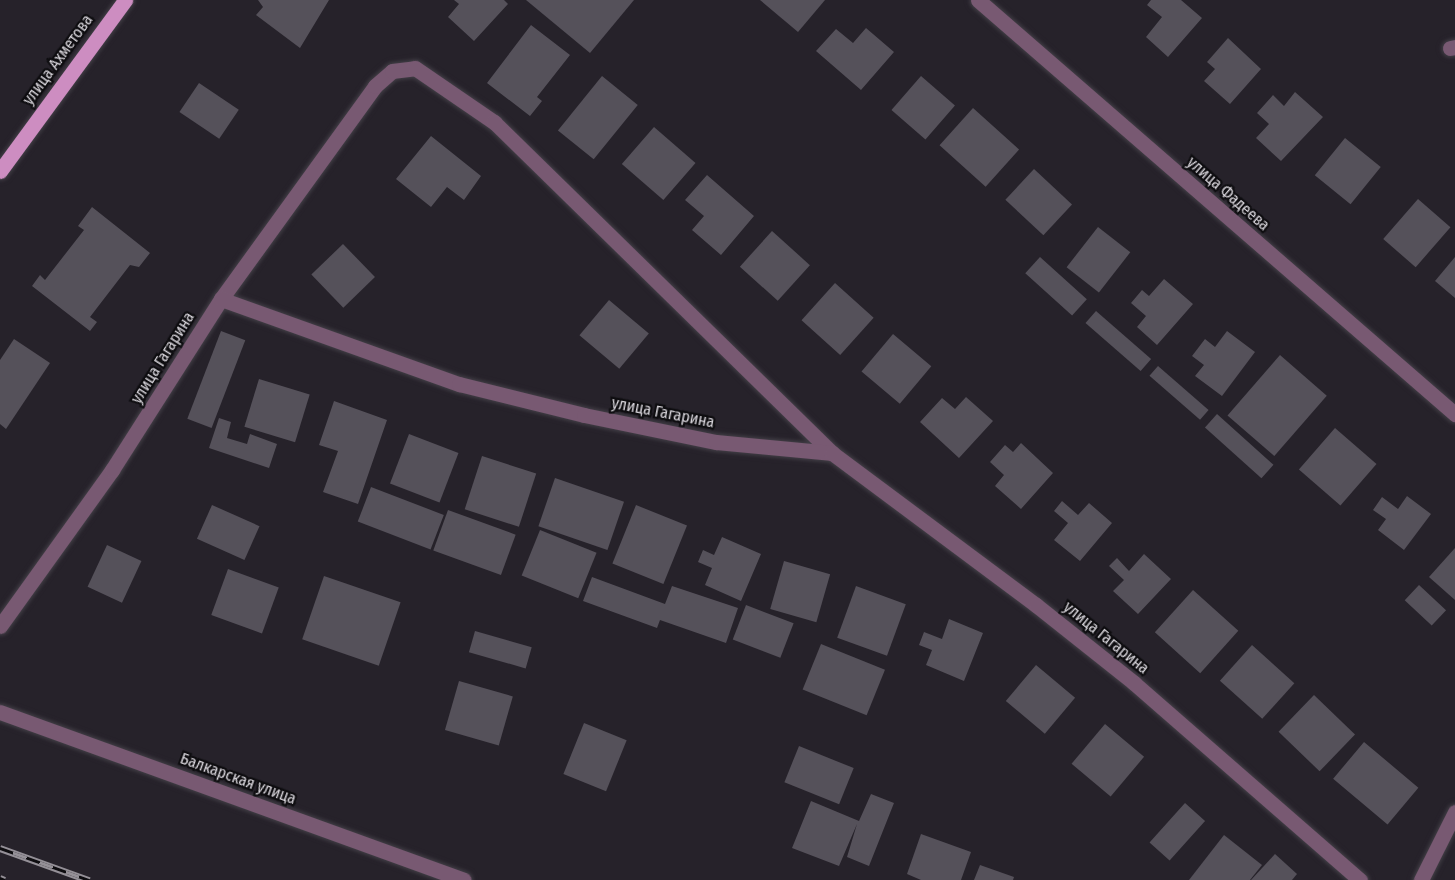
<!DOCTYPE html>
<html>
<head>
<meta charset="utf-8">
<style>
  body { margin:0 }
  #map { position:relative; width:1455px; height:880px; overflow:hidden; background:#26222a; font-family:"Fira Sans Condensed",sans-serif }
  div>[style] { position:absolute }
  .building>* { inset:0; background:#55515a; transform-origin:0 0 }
  .roads { filter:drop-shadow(0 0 2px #433f47) drop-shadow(0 0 2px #433f47) }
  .minor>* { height:15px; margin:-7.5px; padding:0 7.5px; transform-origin:7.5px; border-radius:7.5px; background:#785972 }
  .major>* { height:15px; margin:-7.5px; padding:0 7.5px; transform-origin:7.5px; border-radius:7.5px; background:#cd8dc1 }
  .rail>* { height:7px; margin-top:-3.5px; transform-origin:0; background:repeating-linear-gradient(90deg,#0e0d10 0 14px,#949097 0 28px); box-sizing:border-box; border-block:2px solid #949097 }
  span { translate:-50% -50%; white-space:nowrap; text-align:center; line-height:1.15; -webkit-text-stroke:4.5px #0e0d10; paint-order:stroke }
  .street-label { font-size:16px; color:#dad7dd }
</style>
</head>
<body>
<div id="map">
  <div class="building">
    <div style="clip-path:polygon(258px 0,329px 0,300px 48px,256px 15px,263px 7px)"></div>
    <div style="clip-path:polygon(454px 0,504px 0,508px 4px,474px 41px,448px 17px,459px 4px)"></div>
    <div style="clip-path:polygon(526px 0,634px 0,590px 53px)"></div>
    <div style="clip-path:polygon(760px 0,825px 0,798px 32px)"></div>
    <div style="clip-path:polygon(1151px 0,1181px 0,1202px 18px,1168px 57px,1146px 37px,1162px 17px,1147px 5px)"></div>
    <div style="clip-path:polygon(531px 25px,570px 55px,537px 97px,542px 101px,530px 116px,487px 83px)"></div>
    <div style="clip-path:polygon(866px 28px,894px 52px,861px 90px,816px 51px,836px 29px,853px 43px)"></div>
    <div style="clip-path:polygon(1228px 38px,1261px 69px,1230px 104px,1204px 81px,1215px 69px,1207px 62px)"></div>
    <div style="left:602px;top:76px;width:46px;height:70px;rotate:39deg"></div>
    <div style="left:921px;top:76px;width:45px;height:45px;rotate:41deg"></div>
    <div style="left:199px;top:83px;width:48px;height:35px;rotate:34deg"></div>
    <div style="clip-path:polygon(1295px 92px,1323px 117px,1281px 161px,1256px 138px,1269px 124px,1257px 113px,1273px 95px,1284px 106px)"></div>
    <div style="left:973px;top:108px;width:62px;height:50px;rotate:42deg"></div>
    <div style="left:654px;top:127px;width:55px;height:49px;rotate:41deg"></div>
    <div style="clip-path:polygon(431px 136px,481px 176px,464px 200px,447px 187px,431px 207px,396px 179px)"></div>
    <div style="left:1345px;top:138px;width:46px;height:48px;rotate:39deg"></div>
    <div style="left:1034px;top:169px;width:52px;height:42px;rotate:43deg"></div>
    <div style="clip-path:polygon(707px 175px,754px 216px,721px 255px,692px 230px,704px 216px,685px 200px)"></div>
    <div style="left:1418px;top:199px;width:43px;height:53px;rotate:41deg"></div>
    <div style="clip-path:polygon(92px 207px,150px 253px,139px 267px,130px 265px,90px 317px,97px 322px,90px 331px,32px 286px,40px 275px,45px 280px,84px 230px,78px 226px)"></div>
    <div style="left:1098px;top:227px;width:41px;height:51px;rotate:38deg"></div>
    <div style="left:772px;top:231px;width:51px;height:48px;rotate:42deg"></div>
    <div style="left:343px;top:244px;width:46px;height:44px;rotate:46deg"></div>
    <div style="left:1040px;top:257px;width:63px;height:22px;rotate:42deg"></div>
    <div style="clip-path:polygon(1455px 257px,1455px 298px,1435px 281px)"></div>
    <div style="clip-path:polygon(1164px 279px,1193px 304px,1157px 345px,1137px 327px,1146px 316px,1131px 303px,1142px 290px,1149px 296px)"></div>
    <div style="left:835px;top:283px;width:52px;height:50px;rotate:42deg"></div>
    <div style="left:609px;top:300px;width:52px;height:46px;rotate:40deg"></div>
    <div style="left:1096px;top:311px;width:73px;height:16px;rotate:41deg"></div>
    <div style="left:221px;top:331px;width:26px;height:94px;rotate:21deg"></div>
    <div style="clip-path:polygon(1227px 331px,1255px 352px,1222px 396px,1195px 376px,1204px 365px,1192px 356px,1205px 339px,1215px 347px)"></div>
    <div style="left:893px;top:334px;width:50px;height:49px;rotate:40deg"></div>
    <div style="clip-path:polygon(14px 339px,50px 363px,6px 429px,0 424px,0 360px)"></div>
    <div style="left:1280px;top:355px;width:62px;height:80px;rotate:41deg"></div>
    <div style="left:1158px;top:366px;width:67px;height:13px;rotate:41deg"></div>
    <div style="left:259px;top:379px;width:53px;height:50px;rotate:17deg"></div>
    <div style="clip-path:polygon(966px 397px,993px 421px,959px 458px,920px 422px,942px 398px,955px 409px)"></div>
    <div style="clip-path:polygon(334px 401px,387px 420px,358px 504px,323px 492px,338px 451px,319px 445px)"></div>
    <div style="left:1217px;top:414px;width:76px;height:18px;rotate:42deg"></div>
    <div style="clip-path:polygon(219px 418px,231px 422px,227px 438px,247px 444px,250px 434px,277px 444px,269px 468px,209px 448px)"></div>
    <div style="left:1335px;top:428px;width:55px;height:55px;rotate:41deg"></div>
    <div style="left:409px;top:434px;width:53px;height:53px;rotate:21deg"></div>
    <div style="clip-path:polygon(1021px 443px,1053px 473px,1021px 509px,995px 486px,1004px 475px,990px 462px,1005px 445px,1013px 452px)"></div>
    <div style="left:482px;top:456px;width:57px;height:56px;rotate:18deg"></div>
    <div style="left:555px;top:478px;width:73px;height:51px;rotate:19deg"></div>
    <div style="left:371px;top:487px;width:78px;height:37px;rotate:21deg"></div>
    <div style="clip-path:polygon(1407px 496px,1431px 514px,1404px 550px,1378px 530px,1386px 519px,1373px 510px,1382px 497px,1398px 509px)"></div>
    <div style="clip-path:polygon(1062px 501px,1078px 515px,1089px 503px,1112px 523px,1080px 561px,1054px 540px,1068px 523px,1054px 511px)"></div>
    <div style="left:212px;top:505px;width:52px;height:37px;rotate:24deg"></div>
    <div style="left:636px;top:505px;width:55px;height:63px;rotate:22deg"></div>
    <div style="left:448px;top:510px;width:72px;height:43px;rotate:20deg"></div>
    <div style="left:540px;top:530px;width:61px;height:49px;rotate:22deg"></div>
    <div style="clip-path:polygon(722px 537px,761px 554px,741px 601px,705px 585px,712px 568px,698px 562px,703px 550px,714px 555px)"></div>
    <div style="left:107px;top:545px;width:38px;height:46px;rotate:25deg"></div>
    <div style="clip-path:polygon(1455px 548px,1455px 600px,1429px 577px)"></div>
    <div style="clip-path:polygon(1144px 554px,1171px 579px,1138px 614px,1113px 591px,1124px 580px,1109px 566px,1117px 558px,1129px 571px)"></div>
    <div style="left:784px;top:561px;width:48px;height:50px;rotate:16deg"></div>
    <div style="left:228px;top:569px;width:54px;height:49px;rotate:20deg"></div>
    <div style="left:324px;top:576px;width:81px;height:67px;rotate:19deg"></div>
    <div style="clip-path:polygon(592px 577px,665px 604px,672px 586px,738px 608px,726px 643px,660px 620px,657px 628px,583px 601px)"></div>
    <div style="left:1419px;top:585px;width:37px;height:21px;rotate:43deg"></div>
    <div style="left:856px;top:586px;width:53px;height:55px;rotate:20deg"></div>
    <div style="left:1193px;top:590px;width:61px;height:57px;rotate:42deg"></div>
    <div style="left:746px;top:605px;width:51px;height:37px;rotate:21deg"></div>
    <div style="clip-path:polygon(949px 619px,983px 633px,964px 681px,926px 665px,932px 650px,919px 645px,924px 632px,942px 639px)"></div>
    <div style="left:475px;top:631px;width:59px;height:22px;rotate:16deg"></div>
    <div style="left:821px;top:644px;width:69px;height:49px;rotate:22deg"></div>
    <div style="left:1252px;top:645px;width:57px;height:48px;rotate:42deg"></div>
    <div style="left:1036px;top:665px;width:51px;height:47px;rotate:40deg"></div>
    <div style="left:459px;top:681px;width:56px;height:51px;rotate:16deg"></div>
    <div style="left:1314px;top:695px;width:57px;height:51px;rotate:44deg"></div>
    <div style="left:584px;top:723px;width:46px;height:55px;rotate:22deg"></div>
    <div style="left:1105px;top:724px;width:51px;height:52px;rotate:40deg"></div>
    <div style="left:1364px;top:742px;width:71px;height:48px;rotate:40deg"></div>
    <div style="left:799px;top:746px;width:59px;height:39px;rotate:22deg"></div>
    <div style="clip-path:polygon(871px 794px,894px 803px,869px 866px,847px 857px,857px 824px,839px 866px,792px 848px,811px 801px,859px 821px)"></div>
    <div style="left:1185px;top:803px;width:27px;height:53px;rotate:42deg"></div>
    <div style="clip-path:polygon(921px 834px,971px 852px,961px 880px,921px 880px,907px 874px)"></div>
    <div style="clip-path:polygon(1224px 835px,1262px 865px,1250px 880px,1189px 880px)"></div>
    <div style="clip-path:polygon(1275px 854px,1297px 874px,1292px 880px,1251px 880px)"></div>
    <div style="clip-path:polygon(980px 865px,1014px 877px,1013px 880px,974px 880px)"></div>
  </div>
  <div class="roads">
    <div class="minor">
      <div style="left:978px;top:0;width:632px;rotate:40.96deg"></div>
      <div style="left:1450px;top:48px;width:5px;rotate:-11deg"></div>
      <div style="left:221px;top:299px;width:263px;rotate:-54.1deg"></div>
      <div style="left:375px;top:86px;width:23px;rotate:-41deg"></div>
      <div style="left:392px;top:71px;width:23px;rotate:-7deg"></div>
      <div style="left:415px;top:68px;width:96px;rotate:34.4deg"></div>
      <div style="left:494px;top:122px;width:473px;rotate:44.4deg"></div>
      <div style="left:0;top:626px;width:192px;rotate:-54.3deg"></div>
      <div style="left:112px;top:470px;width:203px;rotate:-57.5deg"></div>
      <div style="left:221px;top:299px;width:253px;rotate:19.7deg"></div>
      <div style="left:459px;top:384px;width:129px;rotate:13.9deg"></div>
      <div style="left:584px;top:415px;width:135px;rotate:11.6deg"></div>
      <div style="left:716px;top:442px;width:117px;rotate:5.4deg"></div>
      <div style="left:832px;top:453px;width:254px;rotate:36.7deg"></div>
      <div style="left:1036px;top:605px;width:125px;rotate:38.5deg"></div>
      <div style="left:1134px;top:683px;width:300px;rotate:41.1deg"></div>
      <div style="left:0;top:712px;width:493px;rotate:19.9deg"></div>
      <div style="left:1421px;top:880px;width:76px;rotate:-63.4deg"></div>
    </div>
    <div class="major">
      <div style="left:0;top:171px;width:212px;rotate:-53.8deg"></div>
    </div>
  </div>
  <div class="rail">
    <div style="left:0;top:848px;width:95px;rotate:19.8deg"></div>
    <div style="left:0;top:878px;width:5px;rotate:22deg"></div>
  </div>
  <div class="street-label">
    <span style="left:58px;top:60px;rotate:-54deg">улица Ахметова</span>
    <span style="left:1228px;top:194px;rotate:41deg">улица Фадеева</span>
    <span style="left:163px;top:358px;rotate:-58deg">улица Гагарина</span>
    <span style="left:663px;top:413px;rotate:11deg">улица Гагарина</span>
    <span style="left:1106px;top:638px;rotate:39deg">улица Гагарина</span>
    <span style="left:238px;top:779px;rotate:20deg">Балкарская улица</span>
  </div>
</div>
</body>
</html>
